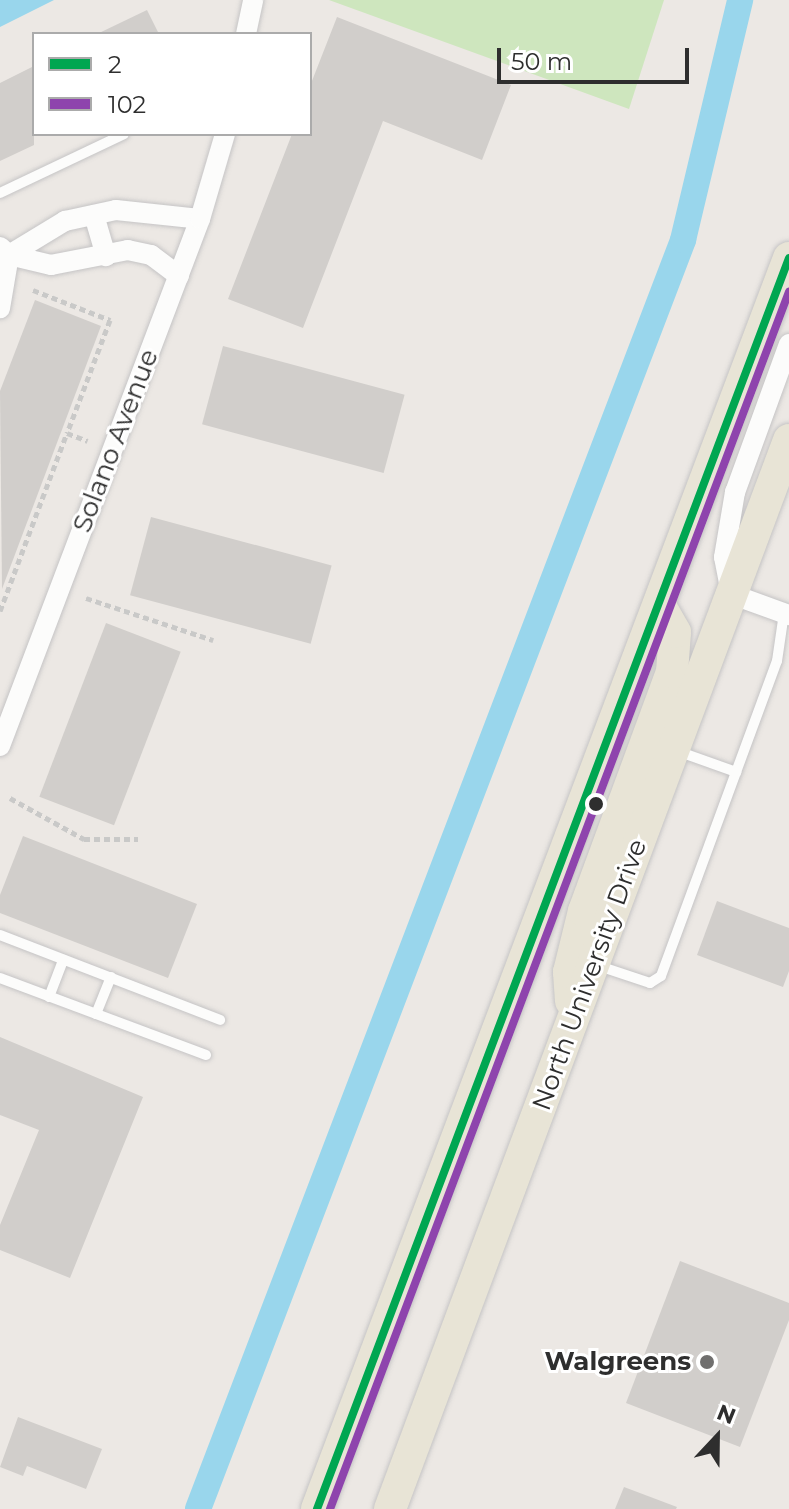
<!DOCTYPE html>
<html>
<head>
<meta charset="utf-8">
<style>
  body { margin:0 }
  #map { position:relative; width:789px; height:1509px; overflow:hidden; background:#ece8e4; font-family:Montserrat,sans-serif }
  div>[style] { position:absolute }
  .green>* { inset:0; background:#cee6be }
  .water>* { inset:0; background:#99d6ec }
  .canal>* { height:26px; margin:-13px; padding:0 13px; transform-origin:13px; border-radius:13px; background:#99d6ec }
  .building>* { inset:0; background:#d1cecb; transform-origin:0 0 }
  .path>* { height:5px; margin-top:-2.5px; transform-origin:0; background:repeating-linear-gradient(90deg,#c9c9c8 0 6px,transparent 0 10px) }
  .roads { filter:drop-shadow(0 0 2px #c5c4c5) drop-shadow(0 0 2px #c5c4c5) }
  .lane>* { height:10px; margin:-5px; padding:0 5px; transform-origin:5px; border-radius:5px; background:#fcfcfb }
  .street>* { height:20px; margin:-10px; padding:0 10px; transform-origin:10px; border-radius:10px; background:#fcfcfb }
  .primary>* { height:32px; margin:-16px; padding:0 16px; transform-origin:16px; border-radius:16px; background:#e8e4d6 }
  .bus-1>* { height:8px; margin:-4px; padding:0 4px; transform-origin:4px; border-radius:4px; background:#00a651 }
  .bus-2>* { height:8px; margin:-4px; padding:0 4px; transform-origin:4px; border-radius:4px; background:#8e44ad }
  .dots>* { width:22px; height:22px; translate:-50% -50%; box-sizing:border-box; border:4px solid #fff; border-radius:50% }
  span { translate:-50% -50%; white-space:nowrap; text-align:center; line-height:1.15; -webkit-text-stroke:6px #fff; paint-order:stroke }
  .street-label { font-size:26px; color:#2e2e2e }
  .poi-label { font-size:26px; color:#2e2e2e; font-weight:700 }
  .right { translate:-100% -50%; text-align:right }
  .legend { position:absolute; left:32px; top:32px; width:280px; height:104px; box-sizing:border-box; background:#fff; border:2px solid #ababab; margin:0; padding:10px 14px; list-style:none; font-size:24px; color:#2e2e2e }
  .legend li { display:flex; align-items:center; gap:16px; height:40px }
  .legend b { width:40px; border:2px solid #ababab }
  .north { position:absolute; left:677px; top:1397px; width:80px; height:80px; -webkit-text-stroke:6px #fff; paint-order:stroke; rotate:22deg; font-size:22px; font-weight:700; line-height:32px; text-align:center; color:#2e2e2e }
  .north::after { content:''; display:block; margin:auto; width:28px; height:36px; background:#2e2e2e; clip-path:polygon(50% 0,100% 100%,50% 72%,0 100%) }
  .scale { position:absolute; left:497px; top:48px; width:192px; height:36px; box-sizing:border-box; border:4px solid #2e2e2e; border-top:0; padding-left:10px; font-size:24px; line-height:28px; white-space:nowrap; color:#2e2e2e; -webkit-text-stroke:6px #fff; paint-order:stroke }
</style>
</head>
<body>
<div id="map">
  <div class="green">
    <div style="clip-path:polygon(329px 0,664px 0,629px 109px)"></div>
  </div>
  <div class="water">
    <div style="clip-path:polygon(0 0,54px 0,0 27px)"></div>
  </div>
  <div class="canal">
    <div style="left:198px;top:1509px;width:1359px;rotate:-69.08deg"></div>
    <div style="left:683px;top:240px;width:247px;rotate:-76.6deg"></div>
  </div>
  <div class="building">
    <div style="clip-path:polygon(147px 10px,159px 34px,97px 34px)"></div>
    <div style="clip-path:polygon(337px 17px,511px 85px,482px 160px,383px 121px,303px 328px,228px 299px,292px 134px,310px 134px,310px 86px)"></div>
    <div style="clip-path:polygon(34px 66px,34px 145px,0 161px,0 83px)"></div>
    <div style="clip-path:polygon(35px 300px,101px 326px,2px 589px,0 391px)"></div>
    <div style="left:223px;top:346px;width:188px;height:81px;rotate:15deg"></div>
    <div style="left:151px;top:517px;width:187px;height:81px;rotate:15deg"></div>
    <div style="left:106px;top:623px;width:80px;height:186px;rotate:21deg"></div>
    <div style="clip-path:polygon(23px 836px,197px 904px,168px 978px,0 913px,0 895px)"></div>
    <div style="clip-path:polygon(717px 901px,789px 928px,789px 971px,783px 987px,697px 955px)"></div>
    <div style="clip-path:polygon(0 1037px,143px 1097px,70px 1278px,0 1250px,0 1225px,39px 1130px,0 1115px)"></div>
    <div style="clip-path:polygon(680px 1261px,789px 1303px,789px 1320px,740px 1447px,626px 1403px)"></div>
    <div style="clip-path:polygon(18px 1417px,102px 1449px,86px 1489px,27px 1466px,23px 1476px,0 1467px)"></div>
    <div style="clip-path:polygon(624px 1487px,677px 1507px,676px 1509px,615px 1509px)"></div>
  </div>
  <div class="path">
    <div style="left:33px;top:290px;width:83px;rotate:21.3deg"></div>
    <div style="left:110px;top:320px;width:121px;rotate:110.8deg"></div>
    <div style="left:67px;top:433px;width:22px;rotate:21deg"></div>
    <div style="left:86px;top:598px;width:134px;rotate:18.3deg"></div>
    <div style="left:0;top:611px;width:190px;rotate:-69.4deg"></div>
    <div style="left:10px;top:798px;width:85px;rotate:29deg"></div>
    <div style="left:84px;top:839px;width:54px"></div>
  </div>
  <div class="roads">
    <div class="lane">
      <div style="left:0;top:193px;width:137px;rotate:-25.4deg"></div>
      <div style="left:677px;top:751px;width:63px;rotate:19.6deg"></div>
      <div style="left:0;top:935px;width:236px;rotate:21.1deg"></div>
      <div style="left:596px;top:965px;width:57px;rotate:18.4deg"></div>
      <div style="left:650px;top:983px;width:13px;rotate:-32deg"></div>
      <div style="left:661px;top:976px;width:336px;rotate:-69.8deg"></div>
      <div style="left:777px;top:661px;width:49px;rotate:-81.7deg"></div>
      <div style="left:0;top:978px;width:220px;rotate:20.5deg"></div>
      <div style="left:49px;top:997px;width:40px;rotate:-69deg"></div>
      <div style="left:96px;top:1014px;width:40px;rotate:-68deg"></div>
    </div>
    <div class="street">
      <div style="left:246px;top:34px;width:35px;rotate:-78deg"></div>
      <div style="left:94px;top:215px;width:43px;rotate:73.7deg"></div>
      <div style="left:0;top:247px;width:12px;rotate:42deg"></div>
      <div style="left:9px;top:255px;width:54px;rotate:99.6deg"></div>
      <div style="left:179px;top:276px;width:35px;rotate:-143deg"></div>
      <div style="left:151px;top:255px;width:24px;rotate:-168deg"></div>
      <div style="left:128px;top:250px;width:78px;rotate:169deg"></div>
      <div style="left:51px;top:265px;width:43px;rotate:-166.6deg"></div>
      <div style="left:9px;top:255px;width:66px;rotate:-31.3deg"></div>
      <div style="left:65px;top:221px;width:52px;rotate:-12.2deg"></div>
      <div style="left:116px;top:210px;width:84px;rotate:6.1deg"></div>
      <div style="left:789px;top:344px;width:158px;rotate:110deg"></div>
      <div style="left:735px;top:492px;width:66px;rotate:99.6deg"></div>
      <div style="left:724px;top:557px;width:38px;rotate:79deg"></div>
      <div style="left:731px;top:594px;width:62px;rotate:19.9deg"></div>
      <div style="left:0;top:746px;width:564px;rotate:-69.22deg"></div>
      <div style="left:200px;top:219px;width:89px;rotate:-73.6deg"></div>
    </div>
    <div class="primary">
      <div style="left:571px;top:1001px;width:29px;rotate:-94deg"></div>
      <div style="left:569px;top:972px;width:63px;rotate:-76.2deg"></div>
      <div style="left:584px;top:911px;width:255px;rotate:-69.8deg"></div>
      <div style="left:672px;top:672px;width:40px;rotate:-85.7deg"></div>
      <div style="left:675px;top:632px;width:30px;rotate:-120deg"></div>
      <div style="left:317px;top:1509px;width:1337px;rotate:-69.33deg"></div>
      <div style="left:390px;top:1509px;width:1141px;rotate:-69.53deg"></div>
    </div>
  </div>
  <div class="bus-1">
    <div style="left:317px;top:1509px;width:1337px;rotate:-69.33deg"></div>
  </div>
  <div class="bus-2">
    <div style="left:330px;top:1509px;width:1301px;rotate:-69.34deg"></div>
  </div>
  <div class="dots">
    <div style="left:596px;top:804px;background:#2e2e2e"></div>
    <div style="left:707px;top:1362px;background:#706f6e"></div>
  </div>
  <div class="street-label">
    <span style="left:116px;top:441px;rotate:-69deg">Solano Avenue</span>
    <span style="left:590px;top:975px;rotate:-70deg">North University Drive</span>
  </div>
  <div class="poi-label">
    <span class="right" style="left:691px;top:1362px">Walgreens</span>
  </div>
  <ul class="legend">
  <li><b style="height:10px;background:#00a651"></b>2</li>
  <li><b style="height:10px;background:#8e44ad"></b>102</li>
  </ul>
  <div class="north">N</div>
  <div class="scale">50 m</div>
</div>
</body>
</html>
